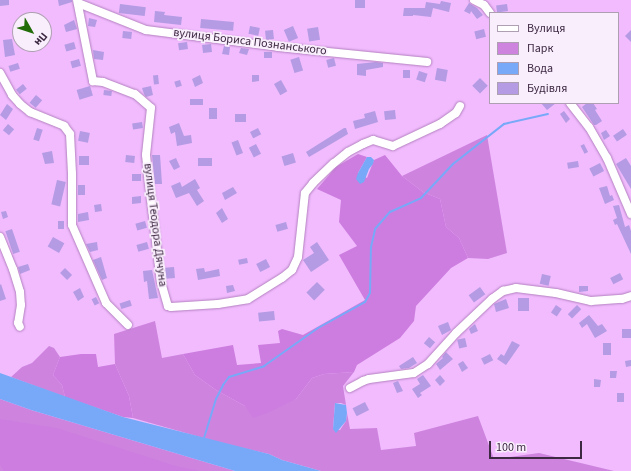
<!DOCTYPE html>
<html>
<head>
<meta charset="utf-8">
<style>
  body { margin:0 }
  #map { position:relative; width:631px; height:471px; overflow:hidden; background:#f1bbfe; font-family:"Source Sans 3",sans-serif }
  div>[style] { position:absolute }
  .green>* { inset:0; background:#ce84df }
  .forest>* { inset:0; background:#cd7ddf }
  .water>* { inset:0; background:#78a9f9 }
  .stream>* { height:2px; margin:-1px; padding:0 1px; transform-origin:1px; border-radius:1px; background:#78a9f9 }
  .building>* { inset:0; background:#b49be4; transform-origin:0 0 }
  .roads { filter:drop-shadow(0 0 1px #b380bf) drop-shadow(0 0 1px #b380bf) }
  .minor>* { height:8px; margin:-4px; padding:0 4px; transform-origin:4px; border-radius:4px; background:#fff }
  span { translate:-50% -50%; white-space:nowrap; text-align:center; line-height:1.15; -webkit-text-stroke:3.5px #f9eefc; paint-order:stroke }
  .street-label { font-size:12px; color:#3e2943 }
  .legend { position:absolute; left:489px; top:12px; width:130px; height:92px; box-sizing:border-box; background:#f9eefc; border:1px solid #ae9fb2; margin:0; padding:5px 7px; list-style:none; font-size:12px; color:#3e2943 }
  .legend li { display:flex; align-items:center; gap:8px; height:20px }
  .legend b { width:20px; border:1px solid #ae9fb2 }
  .north { position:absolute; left:12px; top:12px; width:40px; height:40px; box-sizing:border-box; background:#f9eefc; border:1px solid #ae9fb2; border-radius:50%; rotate:129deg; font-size:11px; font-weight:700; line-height:16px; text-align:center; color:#3e2943 }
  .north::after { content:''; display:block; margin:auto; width:14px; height:18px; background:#236c0a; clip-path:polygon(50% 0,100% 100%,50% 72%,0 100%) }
  .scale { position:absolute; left:489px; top:441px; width:93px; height:18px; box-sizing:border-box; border:2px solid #3e2943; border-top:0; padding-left:5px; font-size:12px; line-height:14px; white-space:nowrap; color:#3e2943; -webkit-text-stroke:3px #f9eefc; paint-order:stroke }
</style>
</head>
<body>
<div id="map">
  <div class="green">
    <div style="clip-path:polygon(487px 135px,507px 253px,488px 259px,468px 258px,459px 238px,446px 227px,440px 199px,423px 192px,402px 176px)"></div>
    <div style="clip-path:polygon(155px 321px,162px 358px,183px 354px,195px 375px,216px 390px,245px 406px,296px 399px,312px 378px,324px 374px,354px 372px,343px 386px,346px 405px,341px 403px,335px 403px,333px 429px,340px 430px,346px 421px,347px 413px,350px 429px,377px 428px,381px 450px,416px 446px,414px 433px,478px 416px,494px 459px,539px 453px,614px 471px,321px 471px,282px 460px,269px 454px,221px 443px,133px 418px,129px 396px,115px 364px,114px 334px)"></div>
    <div style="clip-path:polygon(49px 346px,54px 348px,60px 357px,53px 375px,62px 385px,65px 397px,11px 377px,22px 367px,32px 363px)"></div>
    <div style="clip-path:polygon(0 399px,31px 410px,235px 471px,0 471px)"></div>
  </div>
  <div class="forest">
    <div style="clip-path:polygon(358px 154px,367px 157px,358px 173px,367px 178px,374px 160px,385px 155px,402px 176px,423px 192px,440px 199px,446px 227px,459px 238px,468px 258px,451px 268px,416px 306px,414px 321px,400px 338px,357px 365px,354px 372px,324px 374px,312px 378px,296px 399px,270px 412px,253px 418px,245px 406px,216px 390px,195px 375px,183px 354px,233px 345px,237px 365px,261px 363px,258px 345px,280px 343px,278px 331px,282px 329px,303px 335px,365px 300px,339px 255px,357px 246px,339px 222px,341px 200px,317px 189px,336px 167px)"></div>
    <div style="clip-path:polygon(81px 354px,96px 354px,98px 367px,115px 364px,129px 396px,133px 418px,123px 417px,65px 397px,62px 385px,53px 375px,60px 357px)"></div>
    <div style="clip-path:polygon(0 419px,57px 428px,176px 466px,200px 471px,4px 471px,0 465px)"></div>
  </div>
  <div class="water">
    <div style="clip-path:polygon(367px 157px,371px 157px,374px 160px,373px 164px,369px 169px,364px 182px,360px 184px,356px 179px,358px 173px)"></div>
    <div style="clip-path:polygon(0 373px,123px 417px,269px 454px,282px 460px,321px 471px,235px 471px,31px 410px,0 399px)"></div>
    <div style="clip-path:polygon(335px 403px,346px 405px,347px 413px,346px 421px,336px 433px,333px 429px)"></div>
  </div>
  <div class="stream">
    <div style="left:204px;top:438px;width:41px;rotate:-72.9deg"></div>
    <div style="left:216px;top:399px;width:16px;rotate:-63deg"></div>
    <div style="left:223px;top:385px;width:10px;rotate:-53deg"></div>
    <div style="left:229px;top:377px;width:37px;rotate:-17deg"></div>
    <div style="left:264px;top:366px;width:66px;rotate:-35.1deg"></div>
    <div style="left:318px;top:328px;width:54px;rotate:-29deg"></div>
    <div style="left:365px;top:302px;width:10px;rotate:-61deg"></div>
    <div style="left:370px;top:293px;width:46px;rotate:-88.8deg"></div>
    <div style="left:371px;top:247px;width:18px;rotate:-77deg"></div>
    <div style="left:375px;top:229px;width:23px;rotate:-49deg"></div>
    <div style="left:390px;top:212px;width:34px;rotate:-24deg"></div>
    <div style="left:421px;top:198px;width:47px;rotate:-46.7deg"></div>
    <div style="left:453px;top:164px;width:65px;rotate:-38.1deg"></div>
    <div style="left:504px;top:124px;width:45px;rotate:-12.8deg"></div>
  </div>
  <div class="building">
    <div style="clip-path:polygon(0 0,9px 0,9px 5px,0 6px)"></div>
    <div style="clip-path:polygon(58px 0,72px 0,72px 2px,59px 6px)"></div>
    <div style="left:355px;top:0;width:10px;height:8px"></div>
    <div style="clip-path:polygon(441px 1px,451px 3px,449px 12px,433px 8px,431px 17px,413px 15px,413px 16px,403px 16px,404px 8px,425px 8px,426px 2px,440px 4px)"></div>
    <div style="clip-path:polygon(469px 3px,477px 8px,483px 15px,477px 19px,471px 11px,470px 14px,464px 11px)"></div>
    <div style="left:120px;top:4px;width:26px;height:9px;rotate:7deg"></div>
    <div style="left:507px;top:4px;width:7px;height:11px;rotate:82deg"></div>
    <div style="clip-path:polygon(155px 11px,165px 12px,164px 15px,182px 17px,181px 25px,154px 22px)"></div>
    <div style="clip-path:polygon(89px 18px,97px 20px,95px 27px,88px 26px)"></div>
    <div style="left:201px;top:19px;width:33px;height:9px;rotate:5deg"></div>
    <div style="clip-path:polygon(74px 20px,77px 29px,66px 32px,64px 25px)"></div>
    <div style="left:250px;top:26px;width:10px;height:8px;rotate:11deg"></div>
    <div style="left:293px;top:26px;width:13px;height:10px;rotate:67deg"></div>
    <div style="left:318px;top:27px;width:13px;height:11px;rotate:81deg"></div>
    <div style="left:484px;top:29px;width:8px;height:10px;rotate:76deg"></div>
    <div style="left:273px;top:30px;width:9px;height:8px;rotate:84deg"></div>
    <div style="clip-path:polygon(631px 30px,631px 42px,625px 36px)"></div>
    <div style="left:123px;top:31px;width:9px;height:7px;rotate:6deg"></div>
    <div style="clip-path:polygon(12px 39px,15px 55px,5px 57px,3px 40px)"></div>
    <div style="left:74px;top:42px;width:7px;height:10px;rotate:74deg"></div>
    <div style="left:187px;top:42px;width:7px;height:9px;rotate:82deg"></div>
    <div style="left:211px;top:44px;width:8px;height:9px;rotate:83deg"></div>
    <div style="clip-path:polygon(224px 46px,230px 47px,229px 55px,222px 54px)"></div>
    <div style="clip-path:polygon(241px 48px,249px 49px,247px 55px,239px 53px)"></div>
    <div style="clip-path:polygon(93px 50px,104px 52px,103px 60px,94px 59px)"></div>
    <div style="left:264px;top:52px;width:8px;height:6px"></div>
    <div style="left:299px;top:57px;width:14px;height:9px;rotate:73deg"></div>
    <div style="left:334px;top:58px;width:8px;height:8px;rotate:76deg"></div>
    <div style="left:79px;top:59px;width:7px;height:9px;rotate:74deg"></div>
    <div style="clip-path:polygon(376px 62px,383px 63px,383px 67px,366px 70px,366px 76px,357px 75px,357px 64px)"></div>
    <div style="left:18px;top:63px;width:6px;height:10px;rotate:72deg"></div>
    <div style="left:437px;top:68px;width:11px;height:12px;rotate:10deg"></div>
    <div style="left:403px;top:70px;width:7px;height:8px"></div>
    <div style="left:419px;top:71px;width:9px;height:9px;rotate:18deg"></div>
    <div style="left:158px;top:75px;width:9px;height:5px;rotate:84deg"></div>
    <div style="clip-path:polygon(200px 75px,203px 83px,195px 87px,192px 79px)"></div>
    <div style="clip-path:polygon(252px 75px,259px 75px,259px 81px,252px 82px)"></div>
    <div style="left:480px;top:78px;width:11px;height:11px;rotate:45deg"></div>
    <div style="left:180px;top:80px;width:6px;height:6px;rotate:72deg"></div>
    <div style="left:281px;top:80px;width:13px;height:8px;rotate:61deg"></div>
    <div style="left:23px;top:84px;width:6px;height:9px;rotate:51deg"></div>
    <div style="left:90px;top:86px;width:10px;height:14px;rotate:73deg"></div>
    <div style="clip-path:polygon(151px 86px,153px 95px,146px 97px,144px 94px,142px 88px)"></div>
    <div style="left:104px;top:90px;width:8px;height:5px;rotate:7deg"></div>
    <div style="left:36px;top:95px;width:8px;height:10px;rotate:40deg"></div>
    <div style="left:190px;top:99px;width:13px;height:6px"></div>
    <div style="clip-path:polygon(541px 103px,556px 103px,547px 110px)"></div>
    <div style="clip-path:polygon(587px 103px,593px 103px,597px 109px,595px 110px,602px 121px,596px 125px,594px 125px,582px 107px)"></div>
    <div style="clip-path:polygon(7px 104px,13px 109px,6px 120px,0 115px)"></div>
    <div style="left:209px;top:108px;width:8px;height:11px"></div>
    <div style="left:395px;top:110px;width:9px;height:11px;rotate:84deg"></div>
    <div style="clip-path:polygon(375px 111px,378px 122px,355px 129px,353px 121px,365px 118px,364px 114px)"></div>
    <div style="clip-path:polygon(564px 111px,570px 119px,566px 123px,560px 114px)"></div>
    <div style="left:246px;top:114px;width:8px;height:11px;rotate:90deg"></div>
    <div style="left:142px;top:122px;width:6px;height:10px;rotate:81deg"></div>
    <div style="clip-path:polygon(179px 123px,184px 136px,191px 135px,192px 143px,177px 146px,175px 132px,171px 134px,169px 127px)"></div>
    <div style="left:8px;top:124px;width:8px;height:8px;rotate:40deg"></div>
    <div style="left:37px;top:128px;width:6px;height:12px;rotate:18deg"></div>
    <div style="left:258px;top:128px;width:7px;height:9px;rotate:63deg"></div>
    <div style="clip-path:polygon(344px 128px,346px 128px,348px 134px,309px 157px,306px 152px)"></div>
    <div style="left:623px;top:129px;width:7px;height:12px;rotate:56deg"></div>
    <div style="clip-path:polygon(606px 130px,610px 136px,604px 140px,601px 133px)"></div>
    <div style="left:80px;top:131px;width:10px;height:10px;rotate:11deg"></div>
    <div style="left:238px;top:140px;width:14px;height:7px;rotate:69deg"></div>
    <div style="left:256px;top:144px;width:11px;height:8px;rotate:63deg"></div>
    <div style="left:584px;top:144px;width:9px;height:4px;rotate:63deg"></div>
    <div style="clip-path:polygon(52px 151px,54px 163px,45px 164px,42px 153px)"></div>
    <div style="left:293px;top:153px;width:10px;height:12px;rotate:73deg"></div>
    <div style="left:126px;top:155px;width:9px;height:7px;rotate:6deg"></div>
    <div style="clip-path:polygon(152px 155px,160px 155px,162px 184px,155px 184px)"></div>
    <div style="left:89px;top:156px;width:9px;height:10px;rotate:90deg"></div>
    <div style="clip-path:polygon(176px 158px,180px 167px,174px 170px,169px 161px)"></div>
    <div style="left:198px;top:158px;width:14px;height:8px"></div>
    <div style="clip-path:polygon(626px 158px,631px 166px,631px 189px,616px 164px)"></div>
    <div style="left:578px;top:161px;width:6px;height:11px;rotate:81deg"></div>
    <div style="left:600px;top:163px;width:9px;height:12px;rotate:63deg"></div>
    <div style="left:141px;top:174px;width:7px;height:9px;rotate:90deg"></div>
    <div style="clip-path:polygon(195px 179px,200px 188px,197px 190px,204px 201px,197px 206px,189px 193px,176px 198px,171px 186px,180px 182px,182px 187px)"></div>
    <div style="left:57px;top:180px;width:9px;height:25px;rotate:13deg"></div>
    <div style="left:78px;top:185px;width:7px;height:10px"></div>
    <div style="clip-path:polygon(607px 186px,610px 196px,612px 195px,614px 200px,605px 204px,599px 188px)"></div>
    <div style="clip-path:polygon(233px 187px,237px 193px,225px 200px,222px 193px)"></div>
    <div style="clip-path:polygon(141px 196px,141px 203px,132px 204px,132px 197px)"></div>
    <div style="left:101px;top:204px;width:7px;height:7px;rotate:82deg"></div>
    <div style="clip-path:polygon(619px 205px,625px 227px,629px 225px,631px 231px,631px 254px,617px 224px,615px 225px,613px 220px,617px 218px,613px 206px)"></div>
    <div style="clip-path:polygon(222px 208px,228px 219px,222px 223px,216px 213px)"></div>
    <div style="clip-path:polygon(6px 211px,8px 217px,3px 219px,1px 212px)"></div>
    <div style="clip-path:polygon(88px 212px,89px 220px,78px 222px,78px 214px)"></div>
    <div style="left:58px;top:221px;width:6px;height:8px"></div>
    <div style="left:145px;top:221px;width:7px;height:10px;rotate:74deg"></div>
    <div style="left:286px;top:222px;width:7px;height:11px;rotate:74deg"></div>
    <div style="left:12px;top:229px;width:24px;height:7px;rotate:71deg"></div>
    <div style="left:53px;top:237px;width:13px;height:11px;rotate:29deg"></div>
    <div style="clip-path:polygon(97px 242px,98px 250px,90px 252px,86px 244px)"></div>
    <div style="left:147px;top:242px;width:7px;height:11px;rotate:74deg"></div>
    <div style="clip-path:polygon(317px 242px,329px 260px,311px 272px,303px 260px,314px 253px,310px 247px)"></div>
    <div style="clip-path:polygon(101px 257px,107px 278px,102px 280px,93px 260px)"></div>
    <div style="left:247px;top:258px;width:5px;height:9px;rotate:79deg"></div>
    <div style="left:266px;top:259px;width:9px;height:11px;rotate:63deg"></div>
    <div style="clip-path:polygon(28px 264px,30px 270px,20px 274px,18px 267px)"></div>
    <div style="left:174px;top:267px;width:11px;height:9px;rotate:85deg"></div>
    <div style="left:65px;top:268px;width:10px;height:7px;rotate:45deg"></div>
    <div style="clip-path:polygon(204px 268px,205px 272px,219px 269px,220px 276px,198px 280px,196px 269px)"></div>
    <div style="clip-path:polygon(152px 270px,158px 298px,149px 299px,147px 281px,144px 282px,143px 271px)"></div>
    <div style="left:620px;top:273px;width:7px;height:11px;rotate:63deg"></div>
    <div style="left:542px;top:274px;width:9px;height:10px;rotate:13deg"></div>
    <div style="left:317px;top:282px;width:11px;height:15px;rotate:45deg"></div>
    <div style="clip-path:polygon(1px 284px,6px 299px,0 301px,0 285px)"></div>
    <div style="clip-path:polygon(233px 285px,235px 291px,227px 293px,226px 286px)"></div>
    <div style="clip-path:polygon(579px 286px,588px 286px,588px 291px,579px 292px)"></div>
    <div style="left:480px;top:287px;width:9px;height:14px;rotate:54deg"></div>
    <div style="clip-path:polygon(80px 288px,84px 297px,78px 301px,73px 292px)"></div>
    <div style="left:96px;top:297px;width:7px;height:5px;rotate:63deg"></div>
    <div style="left:518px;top:298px;width:11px;height:13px"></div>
    <div style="clip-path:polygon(506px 299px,509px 308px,496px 312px,494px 304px)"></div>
    <div style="left:130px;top:300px;width:6px;height:11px;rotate:72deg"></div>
    <div style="left:556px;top:305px;width:7px;height:9px;rotate:34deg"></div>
    <div style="left:577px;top:305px;width:6px;height:13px;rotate:45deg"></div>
    <div style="left:274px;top:311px;width:9px;height:16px;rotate:84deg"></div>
    <div style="clip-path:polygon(589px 315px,598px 326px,602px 324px,607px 331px,595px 338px,587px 324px,582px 328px,579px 323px)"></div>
    <div style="clip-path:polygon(448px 322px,451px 330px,442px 335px,438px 326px)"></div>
    <div style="clip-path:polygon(475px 324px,478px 331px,471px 334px,469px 329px)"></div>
    <div style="left:631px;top:329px;width:9px;height:9px;rotate:90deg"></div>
    <div style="left:429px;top:337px;width:8px;height:8px;rotate:40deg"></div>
    <div style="left:465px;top:338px;width:9px;height:8px;rotate:77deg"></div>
    <div style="clip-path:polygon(512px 341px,520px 345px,506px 365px,497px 359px,501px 354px,504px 356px)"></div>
    <div style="left:603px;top:343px;width:8px;height:12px"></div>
    <div style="clip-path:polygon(446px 352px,453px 359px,440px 370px,436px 364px,443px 358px,442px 357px)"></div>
    <div style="left:490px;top:354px;width:7px;height:10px;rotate:63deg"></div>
    <div style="clip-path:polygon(413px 357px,417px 363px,409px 368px,401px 369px,399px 366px)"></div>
    <div style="clip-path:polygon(631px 360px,631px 366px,626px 367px,625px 361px)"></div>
    <div style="clip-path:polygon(463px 361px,468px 368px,462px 372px,458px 364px)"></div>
    <div style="clip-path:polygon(610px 371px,617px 371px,616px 378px,610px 378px)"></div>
    <div style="clip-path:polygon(423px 375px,431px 386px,420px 393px,422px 395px,418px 398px,412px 389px,420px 384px,417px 379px)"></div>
    <div style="clip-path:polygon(440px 375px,445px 381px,440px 386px,435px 380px)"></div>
    <div style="clip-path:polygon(594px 379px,601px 380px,600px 387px,594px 387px)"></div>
    <div style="clip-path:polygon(398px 381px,403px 391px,397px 393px,393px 383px)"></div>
    <div style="left:617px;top:393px;width:7px;height:9px"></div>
    <div style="left:365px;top:402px;width:9px;height:14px;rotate:63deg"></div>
  </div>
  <div class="roads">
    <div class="minor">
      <div style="left:77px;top:0;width:83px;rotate:78.8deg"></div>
      <div style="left:93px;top:81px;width:10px;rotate:6deg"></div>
      <div style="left:103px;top:82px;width:34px;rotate:21deg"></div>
      <div style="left:135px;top:94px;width:21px;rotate:41deg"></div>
      <div style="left:151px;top:108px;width:47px;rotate:96.1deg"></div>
      <div style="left:146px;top:155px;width:20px;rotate:84deg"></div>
      <div style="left:148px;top:175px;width:108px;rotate:83.1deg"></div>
      <div style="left:161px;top:282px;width:25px;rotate:74deg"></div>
      <div style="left:168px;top:306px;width:3px;rotate:18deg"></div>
      <div style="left:171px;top:307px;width:47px;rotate:-3.7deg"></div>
      <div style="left:218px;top:304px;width:30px;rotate:-9deg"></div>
      <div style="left:248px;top:299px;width:40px;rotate:-32deg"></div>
      <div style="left:282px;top:278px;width:13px;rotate:-39deg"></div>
      <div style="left:292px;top:270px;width:14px;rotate:-65deg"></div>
      <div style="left:298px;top:257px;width:64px;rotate:-83.8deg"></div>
      <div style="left:305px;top:193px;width:13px;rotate:-51deg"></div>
      <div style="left:313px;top:183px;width:28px;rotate:-44deg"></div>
      <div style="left:333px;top:164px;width:19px;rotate:-39deg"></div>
      <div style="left:348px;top:152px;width:17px;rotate:-28deg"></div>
      <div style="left:363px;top:144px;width:11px;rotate:-22deg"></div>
      <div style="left:373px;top:140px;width:21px;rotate:17deg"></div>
      <div style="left:393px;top:146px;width:52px;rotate:-25.1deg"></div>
      <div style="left:440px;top:124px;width:19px;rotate:-35deg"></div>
      <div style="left:456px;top:113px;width:8px;rotate:-60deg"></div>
      <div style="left:474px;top:0;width:11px;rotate:27deg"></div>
      <div style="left:484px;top:5px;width:10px;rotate:53deg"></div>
      <div style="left:78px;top:3px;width:73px;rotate:21.7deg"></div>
      <div style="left:146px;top:30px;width:133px;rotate:7.3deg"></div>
      <div style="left:278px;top:47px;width:150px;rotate:5.7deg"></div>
      <div style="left:0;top:73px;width:25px;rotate:61deg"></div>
      <div style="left:12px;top:95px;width:12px;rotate:48deg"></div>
      <div style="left:20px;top:104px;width:13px;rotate:39deg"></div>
      <div style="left:30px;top:112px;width:37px;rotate:22deg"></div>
      <div style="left:64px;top:126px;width:10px;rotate:53deg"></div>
      <div style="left:70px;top:134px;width:40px;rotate:87.1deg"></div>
      <div style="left:72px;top:174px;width:51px;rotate:90deg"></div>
      <div style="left:72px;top:225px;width:85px;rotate:66.4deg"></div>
      <div style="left:106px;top:303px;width:31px;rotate:45deg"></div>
      <div style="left:570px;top:103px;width:31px;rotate:52deg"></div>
      <div style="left:589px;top:127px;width:36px;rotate:60deg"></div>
      <div style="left:607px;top:158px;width:61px;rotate:66.8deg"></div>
      <div style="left:0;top:237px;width:35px;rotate:68deg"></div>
      <div style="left:13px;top:269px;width:24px;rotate:73deg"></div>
      <div style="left:20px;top:292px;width:13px;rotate:86deg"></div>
      <div style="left:21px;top:305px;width:18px;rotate:99deg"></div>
      <div style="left:18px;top:323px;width:4px;rotate:63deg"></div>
      <div style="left:350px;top:388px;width:15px;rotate:-28deg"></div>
      <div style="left:363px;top:381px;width:6px;rotate:-18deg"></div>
      <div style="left:369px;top:379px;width:45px;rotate:-7.6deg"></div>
      <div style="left:414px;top:373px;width:17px;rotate:-33deg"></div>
      <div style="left:428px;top:364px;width:42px;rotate:-47.9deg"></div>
      <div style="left:456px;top:333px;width:50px;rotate:-43.4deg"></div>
      <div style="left:492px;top:299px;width:14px;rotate:-36deg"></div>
      <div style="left:503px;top:291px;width:13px;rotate:-13deg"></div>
      <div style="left:516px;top:288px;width:40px;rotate:7.1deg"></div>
      <div style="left:556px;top:293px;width:36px;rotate:13deg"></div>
      <div style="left:591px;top:301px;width:31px;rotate:-4deg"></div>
      <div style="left:622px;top:299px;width:9px;rotate:-18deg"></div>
    </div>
  </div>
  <div class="street-label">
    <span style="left:250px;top:42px;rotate:7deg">вулиця Бориса Познанського</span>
    <span style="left:155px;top:225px;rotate:83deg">вулиця Теодора Дячуна</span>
  </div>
  <ul class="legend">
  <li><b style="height:5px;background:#fff"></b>Вулиця</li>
  <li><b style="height:11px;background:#ce84df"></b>Парк</li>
  <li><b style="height:11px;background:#78a9f9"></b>Вода</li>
  <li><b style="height:11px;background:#b49be4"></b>Будівля</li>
  </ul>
  <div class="north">Пн</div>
  <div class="scale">100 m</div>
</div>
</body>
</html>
